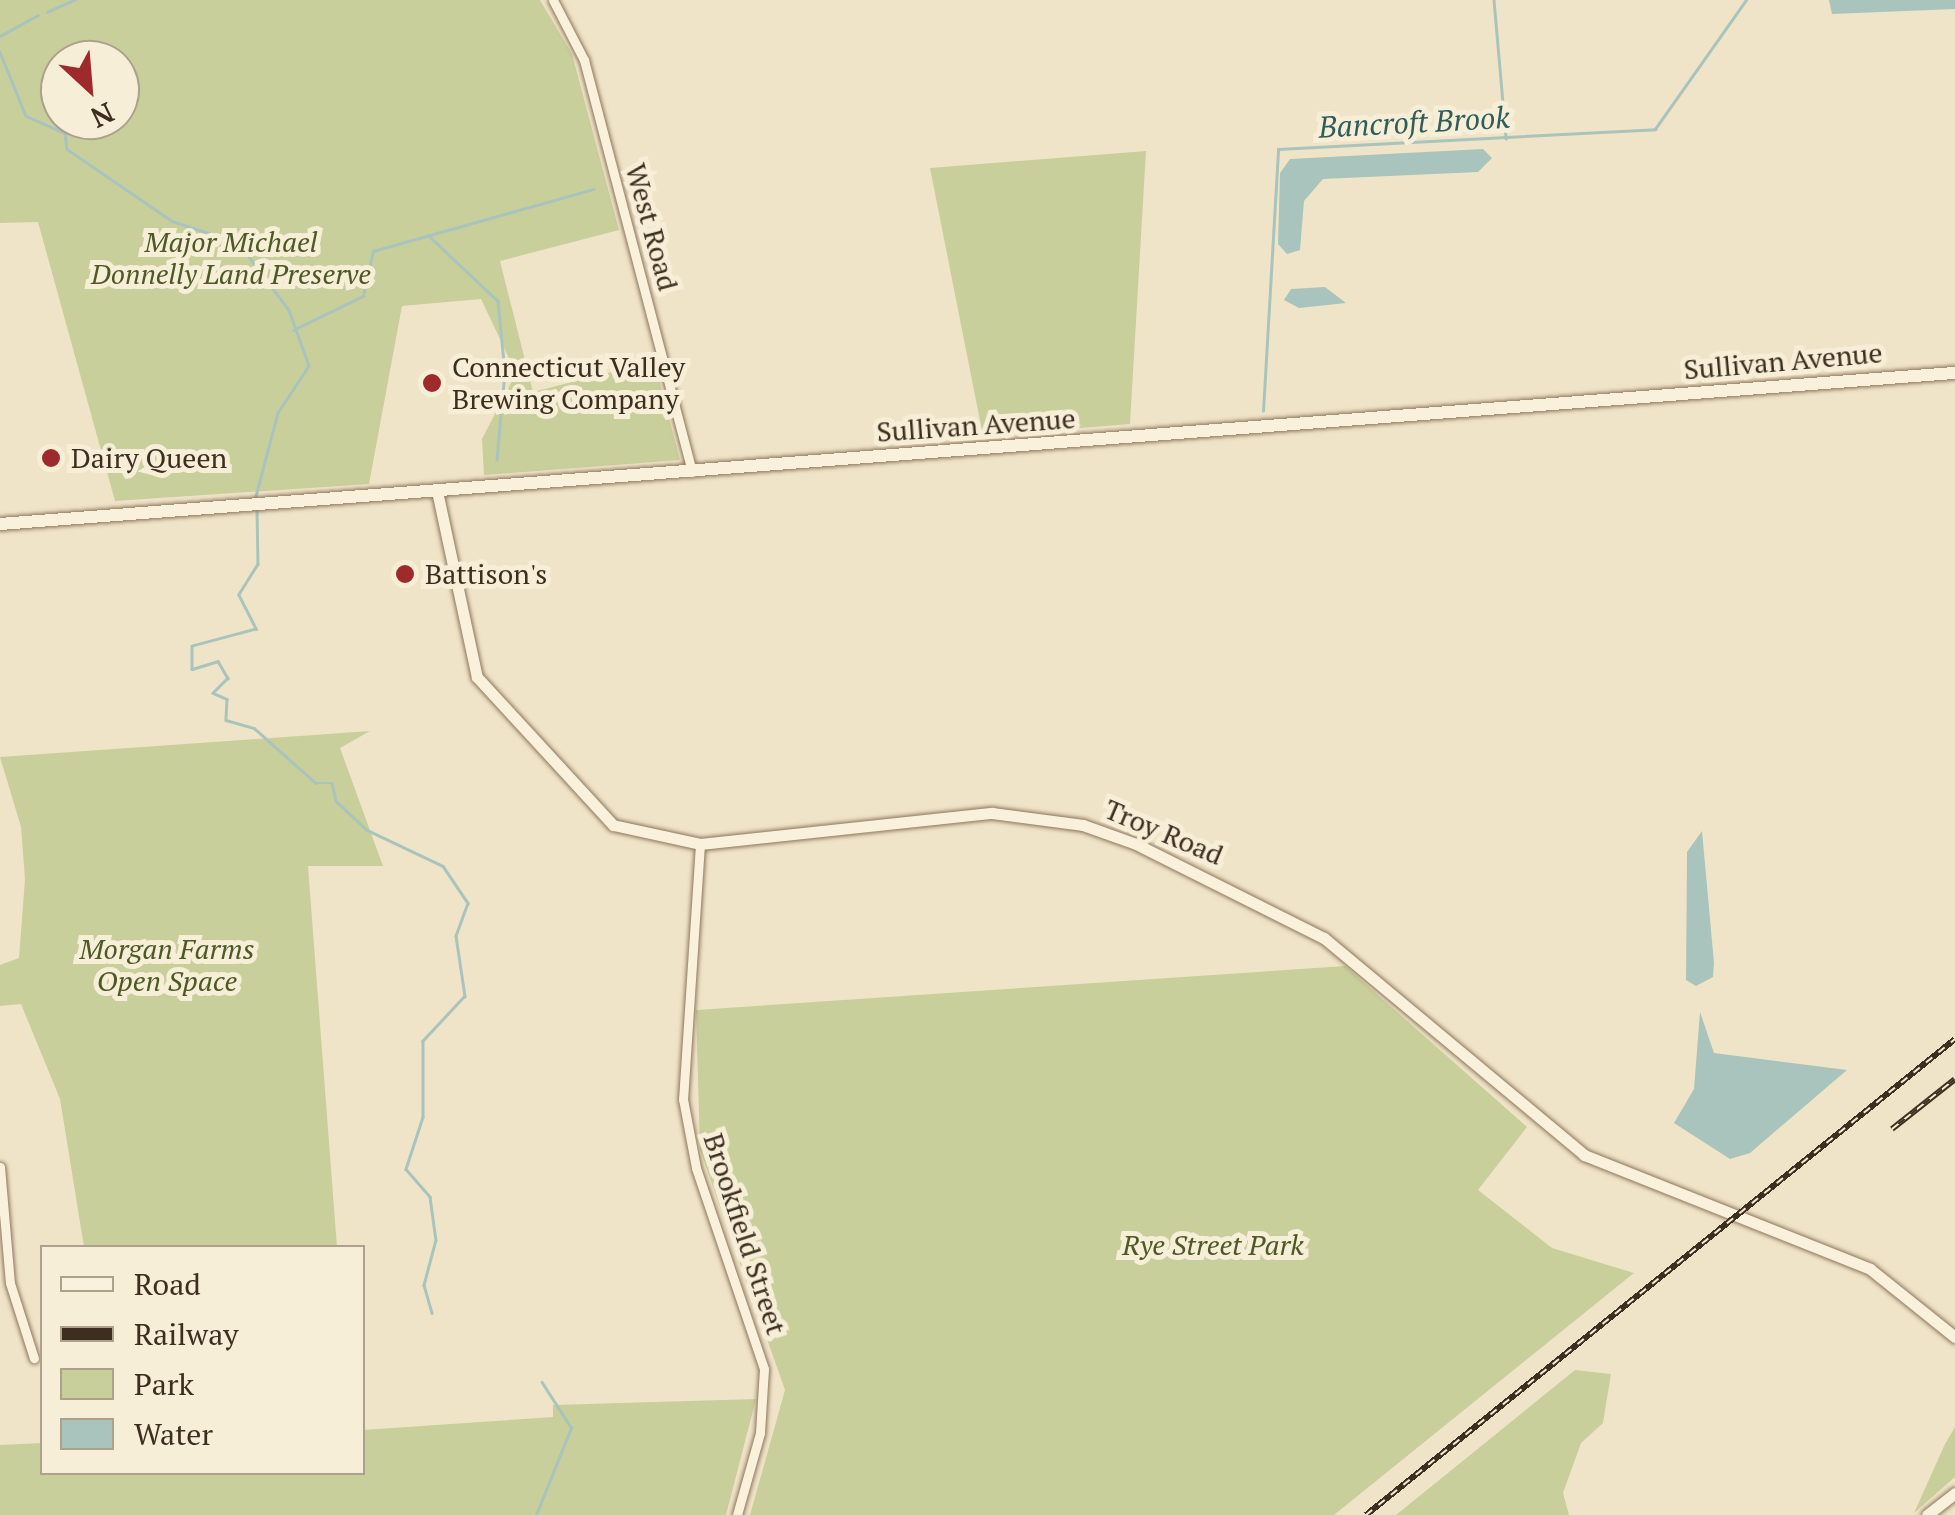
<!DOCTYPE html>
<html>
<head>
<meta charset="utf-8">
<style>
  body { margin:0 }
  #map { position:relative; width:1955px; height:1515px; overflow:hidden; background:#f0e4c8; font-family:"PT Serif",serif }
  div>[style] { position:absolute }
  .green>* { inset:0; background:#c9cf9b }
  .water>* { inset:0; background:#a9c4bc }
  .stream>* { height:2.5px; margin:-1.25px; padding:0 1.25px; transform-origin:1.25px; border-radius:1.25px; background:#a9c4bc }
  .roads { filter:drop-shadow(0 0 2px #8d765c) drop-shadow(0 0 2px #8d765c) }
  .minor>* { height:9px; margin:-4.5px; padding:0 4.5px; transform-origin:4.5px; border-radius:4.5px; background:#faf1dc }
  .tertiary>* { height:11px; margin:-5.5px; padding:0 5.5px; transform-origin:5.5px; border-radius:5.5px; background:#faf1dc }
  .secondary>* { height:12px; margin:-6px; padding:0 6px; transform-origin:6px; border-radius:6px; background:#faf1dc }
  .rail>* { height:6px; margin-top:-3px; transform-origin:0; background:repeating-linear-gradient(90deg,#f7eed8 0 8px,#3d2e20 0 16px); box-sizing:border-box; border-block:2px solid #3d2e20 }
  .dots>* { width:28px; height:28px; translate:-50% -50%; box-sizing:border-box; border:5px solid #f7eed8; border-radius:50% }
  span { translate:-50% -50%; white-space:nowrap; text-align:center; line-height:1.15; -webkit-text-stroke:10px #f7eed8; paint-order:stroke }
  .street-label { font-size:28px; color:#3d2e20 }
  .park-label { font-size:28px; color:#4d5a26; font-style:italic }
  .poi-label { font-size:28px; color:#3d2e20 }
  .left { translate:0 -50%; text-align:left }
  .water-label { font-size:30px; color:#2f5d5a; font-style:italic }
  .legend { position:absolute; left:40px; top:1245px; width:325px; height:230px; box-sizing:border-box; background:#f7eed8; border:2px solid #ada18e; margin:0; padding:12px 18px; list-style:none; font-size:30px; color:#3d2e20 }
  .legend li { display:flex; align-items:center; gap:20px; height:50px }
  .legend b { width:50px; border:2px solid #ada18e }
  .north { position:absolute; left:40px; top:40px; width:100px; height:100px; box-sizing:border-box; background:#f7eed8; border:2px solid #ada18e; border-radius:50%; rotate:154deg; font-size:28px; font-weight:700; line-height:40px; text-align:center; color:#3d2e20 }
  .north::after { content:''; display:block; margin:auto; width:35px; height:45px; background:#9e2a2b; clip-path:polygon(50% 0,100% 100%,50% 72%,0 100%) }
</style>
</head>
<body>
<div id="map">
  <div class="green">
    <div style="clip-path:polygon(evenodd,0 0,540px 0,572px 54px,619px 230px,500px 261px,533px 392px,654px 361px,680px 460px,484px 475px,482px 439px,516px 373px,481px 299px,402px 306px,369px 484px,115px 501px,38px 222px,0 223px,0 0,60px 60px,120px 60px,120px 120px,60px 120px,60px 60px)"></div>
    <div style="clip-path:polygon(1146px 151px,1130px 424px,983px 436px,930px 168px)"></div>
    <div style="clip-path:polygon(370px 731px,340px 748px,383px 866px,308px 866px,337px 1247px,84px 1247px,60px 1099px,21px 1004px,0 1006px,0 965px,19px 958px,25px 879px,21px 827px,0 757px)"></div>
    <div style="clip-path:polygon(1345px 966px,1527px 1127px,1478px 1190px,1552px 1248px,1634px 1273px,1334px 1515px,750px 1515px,785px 1390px,700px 1150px,696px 1010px)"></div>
    <div style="clip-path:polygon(1575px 1370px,1611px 1374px,1603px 1423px,1581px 1443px,1563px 1493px,1569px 1515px,1396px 1515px)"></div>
    <div style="clip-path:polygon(756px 1399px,726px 1515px,0 1515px,0 1445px,42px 1443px,42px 1472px,362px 1472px,363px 1430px,553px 1417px,553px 1405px)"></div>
    <div style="clip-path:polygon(1955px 1427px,1955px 1477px,1914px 1513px,1945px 1444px)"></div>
  </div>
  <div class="water">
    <div style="clip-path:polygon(1829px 0,1955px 0,1955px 9px,1832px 14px)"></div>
    <div style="clip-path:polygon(1483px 149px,1492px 158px,1478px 172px,1323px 179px,1304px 201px,1300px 250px,1287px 254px,1278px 244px,1280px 173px,1290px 159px)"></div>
    <div style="clip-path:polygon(1325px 287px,1346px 303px,1299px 308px,1284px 300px,1291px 289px)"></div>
    <div style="clip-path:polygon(1702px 831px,1714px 963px,1713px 977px,1696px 986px,1686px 980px,1687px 852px)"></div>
    <div style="clip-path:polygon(1700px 1012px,1714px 1053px,1847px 1070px,1750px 1153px,1730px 1159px,1674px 1123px,1694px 1089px)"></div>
  </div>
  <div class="stream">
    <div style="left:1494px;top:0;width:139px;rotate:85deg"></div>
    <div style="left:47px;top:12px;width:30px;rotate:-24deg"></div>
    <div style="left:0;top:36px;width:43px;rotate:-28.9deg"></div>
    <div style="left:0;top:52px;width:69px;rotate:67.9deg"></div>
    <div style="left:26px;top:116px;width:43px;rotate:23.6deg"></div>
    <div style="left:65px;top:133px;width:16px;rotate:83deg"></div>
    <div style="left:67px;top:149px;width:127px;rotate:34.4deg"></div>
    <div style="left:172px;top:221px;width:71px;rotate:18.2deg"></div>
    <div style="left:239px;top:243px;width:84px;rotate:53.3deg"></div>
    <div style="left:289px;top:310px;width:59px;rotate:70.3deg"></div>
    <div style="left:309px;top:366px;width:56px;rotate:123.4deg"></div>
    <div style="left:278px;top:413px;width:86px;rotate:104.8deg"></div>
    <div style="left:428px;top:235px;width:96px;rotate:43.3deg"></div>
    <div style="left:498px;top:301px;width:71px;rotate:84.4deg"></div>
    <div style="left:505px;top:372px;width:88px;rotate:95.2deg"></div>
    <div style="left:293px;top:330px;width:78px;rotate:-25.9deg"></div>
    <div style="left:363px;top:296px;width:46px;rotate:-77.5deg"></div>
    <div style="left:373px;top:251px;width:229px;rotate:-15.7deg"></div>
    <div style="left:1263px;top:411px;width:262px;rotate:-86.7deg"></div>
    <div style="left:1278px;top:149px;width:378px;rotate:-3deg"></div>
    <div style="left:1655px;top:129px;width:158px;rotate:-54.8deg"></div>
    <div style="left:257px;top:509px;width:55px;rotate:89deg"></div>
    <div style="left:258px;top:564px;width:36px;rotate:122deg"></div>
    <div style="left:239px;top:595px;width:38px;rotate:63deg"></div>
    <div style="left:256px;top:629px;width:66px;rotate:165.1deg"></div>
    <div style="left:192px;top:646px;width:23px;rotate:90deg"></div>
    <div style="left:192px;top:669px;width:27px;rotate:-17deg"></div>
    <div style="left:218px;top:661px;width:20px;rotate:60deg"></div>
    <div style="left:228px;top:678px;width:21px;rotate:135deg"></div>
    <div style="left:213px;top:693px;width:15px;rotate:23deg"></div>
    <div style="left:227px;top:699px;width:21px;rotate:93deg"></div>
    <div style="left:226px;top:720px;width:29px;rotate:16deg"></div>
    <div style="left:254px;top:728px;width:83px;rotate:41.6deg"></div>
    <div style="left:316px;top:783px;width:16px"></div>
    <div style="left:332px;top:783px;width:18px;rotate:77deg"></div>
    <div style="left:336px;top:801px;width:42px;rotate:43.1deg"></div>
    <div style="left:367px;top:830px;width:84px;rotate:25.3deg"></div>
    <div style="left:443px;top:866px;width:45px;rotate:56deg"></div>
    <div style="left:468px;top:903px;width:35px;rotate:110deg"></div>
    <div style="left:456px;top:936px;width:61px;rotate:81.5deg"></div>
    <div style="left:465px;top:996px;width:62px;rotate:133deg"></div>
    <div style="left:423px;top:1041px;width:76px;rotate:90deg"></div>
    <div style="left:423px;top:1117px;width:55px;rotate:108.1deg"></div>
    <div style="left:406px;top:1169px;width:37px;rotate:49deg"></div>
    <div style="left:430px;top:1197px;width:43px;rotate:82.1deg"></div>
    <div style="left:436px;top:1240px;width:47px;rotate:104.9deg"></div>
    <div style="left:424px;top:1285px;width:29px;rotate:74deg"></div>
    <div style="left:536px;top:1515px;width:94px;rotate:-68.1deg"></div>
    <div style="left:571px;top:1428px;width:54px;rotate:-122.8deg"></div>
  </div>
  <div class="roads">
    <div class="minor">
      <div style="left:553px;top:0;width:68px;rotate:62.7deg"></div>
      <div style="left:584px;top:60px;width:426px;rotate:75.3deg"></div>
      <div style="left:700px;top:844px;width:256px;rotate:93.8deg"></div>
      <div style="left:683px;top:1099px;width:70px;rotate:79.3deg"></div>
      <div style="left:696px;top:1168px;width:212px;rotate:71.3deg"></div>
      <div style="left:764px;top:1369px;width:64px;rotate:93.6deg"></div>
      <div style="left:760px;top:1433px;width:85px;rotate:105.7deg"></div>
      <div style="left:0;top:1167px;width:116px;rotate:85.1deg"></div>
      <div style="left:10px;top:1283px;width:79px;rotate:72.3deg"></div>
    </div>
    <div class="tertiary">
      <div style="left:437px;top:491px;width:190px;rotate:77.9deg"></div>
      <div style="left:477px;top:677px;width:201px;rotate:47.4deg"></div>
      <div style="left:613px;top:825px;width:89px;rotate:12.3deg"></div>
      <div style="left:700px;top:844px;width:294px;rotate:-6.1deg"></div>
      <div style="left:992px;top:813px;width:92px;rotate:7.5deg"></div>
      <div style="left:1083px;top:825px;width:56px;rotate:19.7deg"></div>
      <div style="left:1136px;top:844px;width:210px;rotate:26.6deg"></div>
      <div style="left:1324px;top:938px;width:339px;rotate:39.8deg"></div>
      <div style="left:1584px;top:1155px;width:308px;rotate:21.7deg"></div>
      <div style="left:1870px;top:1269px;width:109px;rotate:38.7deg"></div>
      <div style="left:1927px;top:1515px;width:36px;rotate:-38deg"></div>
    </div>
    <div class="secondary">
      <div style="left:0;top:524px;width:1961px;rotate:-4.42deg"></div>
    </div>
  </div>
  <div class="rail">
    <div style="left:1892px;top:1129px;width:80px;rotate:-38.4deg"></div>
    <div style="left:1366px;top:1515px;width:757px;rotate:-38.94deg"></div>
  </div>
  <div class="dots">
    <div style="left:432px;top:383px;background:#9e2a2b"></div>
    <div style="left:51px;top:458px;background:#9e2a2b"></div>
    <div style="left:405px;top:574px;background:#9e2a2b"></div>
  </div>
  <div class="street-label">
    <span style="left:652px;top:227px;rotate:75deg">West Road</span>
    <span style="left:1783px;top:361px;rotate:-5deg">Sullivan Avenue</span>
    <span style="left:976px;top:425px;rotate:-4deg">Sullivan Avenue</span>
    <span style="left:1164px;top:832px;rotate:23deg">Troy Road</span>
    <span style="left:745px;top:1234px;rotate:72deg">Brookfield Street</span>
  </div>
  <div class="park-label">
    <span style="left:231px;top:258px">Major Michael<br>Donnelly Land Preserve</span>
    <span style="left:167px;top:965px">Morgan Farms<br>Open Space</span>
    <span style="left:1213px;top:1245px">Rye Street Park</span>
  </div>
  <div class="poi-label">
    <span class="left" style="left:452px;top:383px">Connecticut Valley<br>Brewing Company</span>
    <span class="left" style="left:71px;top:458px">Dairy Queen</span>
    <span class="left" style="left:425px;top:574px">Battison's</span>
  </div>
  <div class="water-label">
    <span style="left:1414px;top:122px;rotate:-3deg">Bancroft Brook</span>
  </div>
  <ul class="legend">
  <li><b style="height:12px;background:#faf1dc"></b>Road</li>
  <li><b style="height:12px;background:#3d2e20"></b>Railway</li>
  <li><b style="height:28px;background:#c9cf9b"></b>Park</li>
  <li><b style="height:28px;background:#a9c4bc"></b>Water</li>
  </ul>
  <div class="north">N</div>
</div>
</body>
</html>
